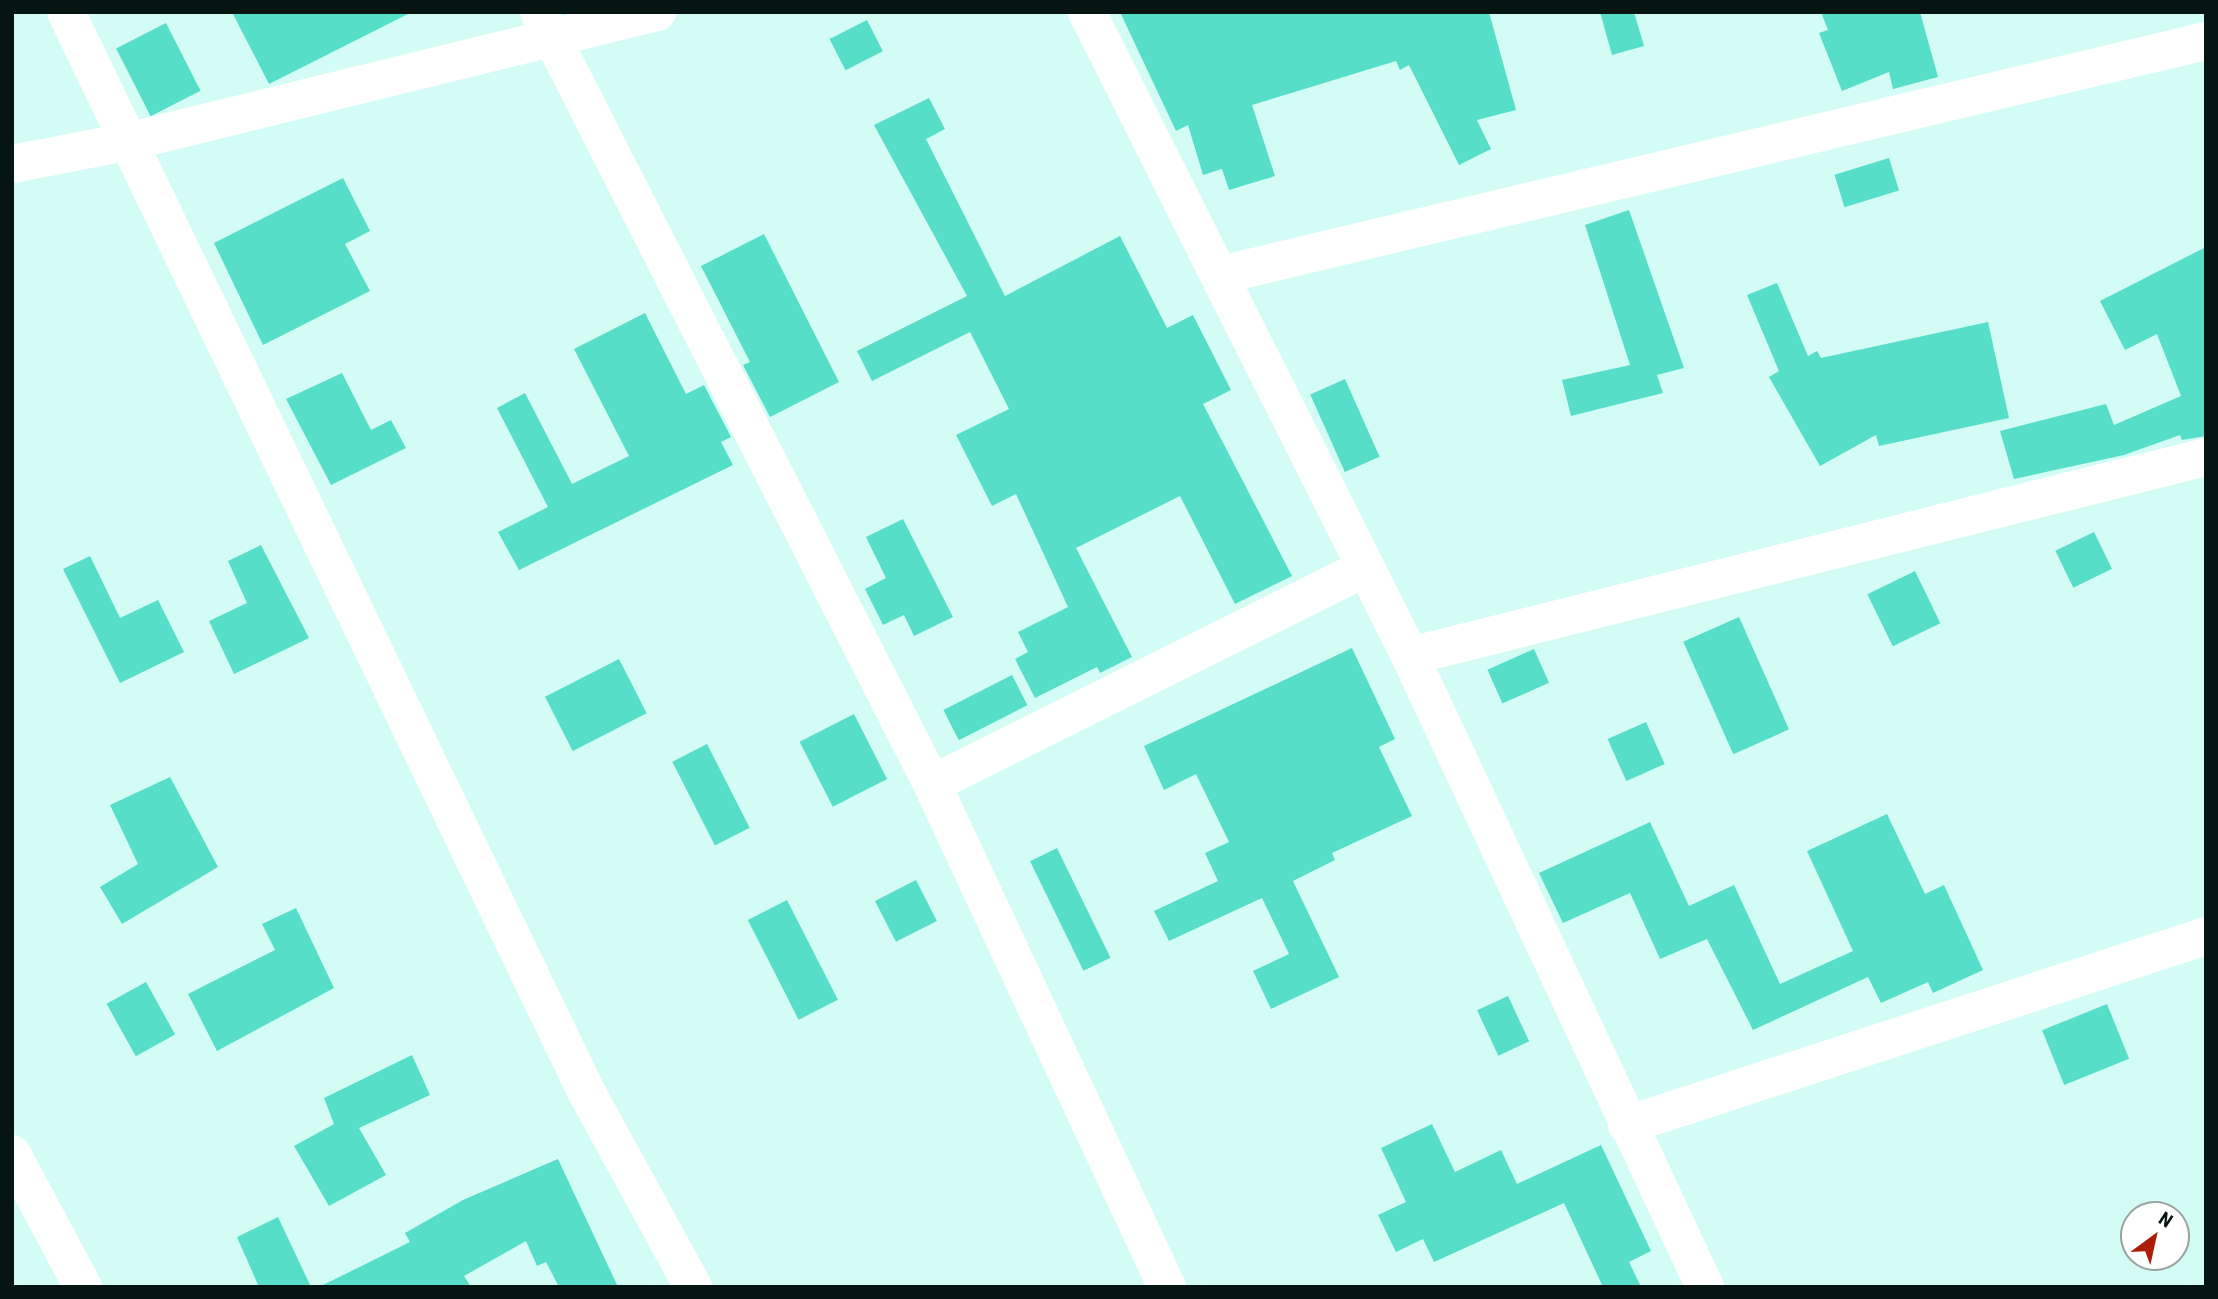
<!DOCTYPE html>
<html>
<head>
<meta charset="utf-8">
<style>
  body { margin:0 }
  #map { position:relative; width:2218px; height:1299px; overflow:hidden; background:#d3fcf4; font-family:"Roboto Condensed",sans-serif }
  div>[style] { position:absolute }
  .building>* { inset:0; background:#57dec9; transform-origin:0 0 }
  .minor>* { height:38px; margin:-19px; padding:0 19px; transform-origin:19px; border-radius:19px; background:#fff }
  span { translate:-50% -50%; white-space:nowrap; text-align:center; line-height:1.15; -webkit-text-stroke:5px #fff; paint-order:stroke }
  .frame { position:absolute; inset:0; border:14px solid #061512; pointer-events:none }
  .north { position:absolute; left:2120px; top:1201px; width:70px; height:70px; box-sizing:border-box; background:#fff; border:2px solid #9ba1a0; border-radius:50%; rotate:33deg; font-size:19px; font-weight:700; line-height:28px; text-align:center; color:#061512 }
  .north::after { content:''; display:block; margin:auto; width:24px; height:32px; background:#ad1e09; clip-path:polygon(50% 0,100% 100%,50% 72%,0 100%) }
</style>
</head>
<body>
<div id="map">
  <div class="building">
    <div style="clip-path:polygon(232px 12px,412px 12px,269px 84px)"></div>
    <div style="clip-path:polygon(1120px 12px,1489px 12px,1516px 110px,1477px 120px,1491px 149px,1459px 165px,1409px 65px,1400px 70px,1396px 61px,1252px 105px,1275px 176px,1229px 190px,1222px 169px,1203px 175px,1188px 125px,1176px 131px)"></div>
    <div style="clip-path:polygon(1600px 12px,1634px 12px,1644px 46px,1612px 55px)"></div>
    <div style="clip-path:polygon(1821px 12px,1920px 12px,1938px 77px,1893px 89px,1889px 72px,1842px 91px,1819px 33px,1828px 30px)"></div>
    <div style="left:867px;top:20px;width:35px;height:42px;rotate:63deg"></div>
    <div style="left:166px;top:23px;width:76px;height:56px;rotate:63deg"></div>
    <div style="clip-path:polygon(929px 98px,945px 129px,926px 139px,1005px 296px,1120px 236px,1167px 328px,1193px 315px,1231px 390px,1203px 404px,1292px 576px,1235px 604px,1180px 496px,1076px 548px,1132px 657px,1100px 673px,1097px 667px,1035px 698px,1015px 659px,1028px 652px,1018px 632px,1068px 607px,1016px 494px,992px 506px,956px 435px,1009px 409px,970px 332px,872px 381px,857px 351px,967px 296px,874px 125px)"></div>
    <div style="left:1889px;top:158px;width:34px;height:57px;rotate:73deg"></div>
    <div style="clip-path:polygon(343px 178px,370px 231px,345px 244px,370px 291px,263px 345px,214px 243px)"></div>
    <div style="clip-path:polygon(1629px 210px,1684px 368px,1657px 375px,1663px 393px,1571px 416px,1562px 380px,1630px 365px,1585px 225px)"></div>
    <div style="clip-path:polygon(764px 234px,839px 382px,770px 417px,743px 365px,750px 362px,701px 266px)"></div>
    <div style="clip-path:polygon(2206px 247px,2206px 436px,2182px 440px,2180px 435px,2124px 455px,2014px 479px,2000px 431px,2106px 404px,2114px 425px,2181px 396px,2157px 334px,2125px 350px,2100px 301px)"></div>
    <div style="clip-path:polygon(1777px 283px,1808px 356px,1817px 351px,1821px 358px,1988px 322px,2009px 418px,1879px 446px,1876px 435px,1820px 466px,1769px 377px,1779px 371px,1747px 295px)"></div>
    <div style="clip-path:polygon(645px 313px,686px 394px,704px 385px,731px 437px,721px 442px,733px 465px,519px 570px,498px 532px,548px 507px,497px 408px,525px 393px,572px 484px,629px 456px,574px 349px)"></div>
    <div style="clip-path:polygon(342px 373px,371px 430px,391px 420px,406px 448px,331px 485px,286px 399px)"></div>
    <div style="left:1345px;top:379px;width:85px;height:38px;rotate:66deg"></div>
    <div style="clip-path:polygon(903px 519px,953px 617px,914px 636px,904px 615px,883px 625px,865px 589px,886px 578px,866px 537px)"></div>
    <div style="left:2094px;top:532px;width:41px;height:43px;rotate:64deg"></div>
    <div style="clip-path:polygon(261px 545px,309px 638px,234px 674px,209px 621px,247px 603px,228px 561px)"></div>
    <div style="clip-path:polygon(90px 556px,120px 618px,158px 600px,184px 652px,120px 683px,63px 569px)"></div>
    <div style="left:1915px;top:571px;width:58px;height:53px;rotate:64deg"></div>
    <div style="left:1739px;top:617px;width:123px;height:61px;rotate:66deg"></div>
    <div style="clip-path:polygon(1352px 648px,1395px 739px,1379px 747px,1412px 816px,1332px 853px,1335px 860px,1293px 881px,1339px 977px,1271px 1009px,1253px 971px,1289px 954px,1262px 898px,1169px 941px,1154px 911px,1218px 881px,1205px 853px,1229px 842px,1196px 774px,1164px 790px,1144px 746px)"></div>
    <div style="left:1534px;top:649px;width:37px;height:51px;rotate:66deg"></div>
    <div style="left:619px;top:659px;width:61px;height:83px;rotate:63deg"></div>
    <div style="left:1012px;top:675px;width:34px;height:77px;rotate:63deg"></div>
    <div style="left:854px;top:714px;width:73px;height:61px;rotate:63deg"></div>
    <div style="left:1646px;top:722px;width:46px;height:42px;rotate:66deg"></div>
    <div style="left:707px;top:744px;width:94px;height:39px;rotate:63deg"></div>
    <div style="clip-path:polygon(170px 777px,218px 867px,122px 924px,100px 887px,138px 864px,110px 805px)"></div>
    <div style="clip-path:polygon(1887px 814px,1925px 894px,1944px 885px,1983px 970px,1933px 993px,1928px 982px,1881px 1003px,1868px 977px,1753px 1030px,1707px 939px,1660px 959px,1630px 893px,1563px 923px,1539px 873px,1650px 822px,1689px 906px,1734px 885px,1780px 984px,1853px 951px,1807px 851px)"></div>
    <div style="left:1057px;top:848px;width:122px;height:30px;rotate:64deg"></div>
    <div style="left:916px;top:880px;width:46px;height:46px;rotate:63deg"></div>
    <div style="left:787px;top:900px;width:112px;height:44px;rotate:63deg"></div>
    <div style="clip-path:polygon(296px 908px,334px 988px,217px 1051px,188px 994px,275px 950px,262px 924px)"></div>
    <div style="left:146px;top:982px;width:60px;height:45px;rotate:61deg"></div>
    <div style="left:1508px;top:996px;width:50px;height:34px;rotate:65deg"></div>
    <div style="left:2107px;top:1004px;width:59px;height:70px;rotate:68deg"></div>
    <div style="clip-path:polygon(412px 1055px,430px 1095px,359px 1128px,386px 1175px,329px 1206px,294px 1146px,334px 1124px,324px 1098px)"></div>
    <div style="clip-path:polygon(1432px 1124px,1455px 1172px,1501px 1150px,1517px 1184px,1601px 1145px,1651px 1251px,1629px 1262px,1641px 1287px,1603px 1287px,1564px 1203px,1434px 1262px,1423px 1239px,1396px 1252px,1378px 1215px,1406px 1202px,1381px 1148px)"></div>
    <div style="clip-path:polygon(558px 1159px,618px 1287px,559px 1287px,546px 1262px,537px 1266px,526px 1241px,464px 1276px,471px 1287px,319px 1287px,410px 1242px,405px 1233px,463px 1200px)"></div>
    <div style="clip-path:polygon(278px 1217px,311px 1287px,259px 1287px,237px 1237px)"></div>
  </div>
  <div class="minor">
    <div style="left:66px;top:12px;width:1200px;rotate:64.27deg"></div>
    <div style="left:587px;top:1093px;width:221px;rotate:61.3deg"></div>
    <div style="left:539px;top:12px;width:866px;rotate:63.02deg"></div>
    <div style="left:932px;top:784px;width:555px;rotate:64.96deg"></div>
    <div style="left:1087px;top:12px;width:720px;rotate:63.36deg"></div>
    <div style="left:1410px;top:656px;width:697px;rotate:64.94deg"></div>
    <div style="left:12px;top:164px;width:121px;rotate:-10.9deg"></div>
    <div style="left:131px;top:141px;width:542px;rotate:-13.78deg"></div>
    <div style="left:1220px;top:275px;width:1013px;rotate:-13.35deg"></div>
    <div style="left:1410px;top:656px;width:820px;rotate:-14.04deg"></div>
    <div style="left:932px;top:784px;width:485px;rotate:-26.5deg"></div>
    <div style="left:1627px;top:1125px;width:609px;rotate:-18.08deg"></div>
    <div style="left:12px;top:1154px;width:151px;rotate:61.9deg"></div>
  </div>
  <div class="frame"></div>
  <div class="north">N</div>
</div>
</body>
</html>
